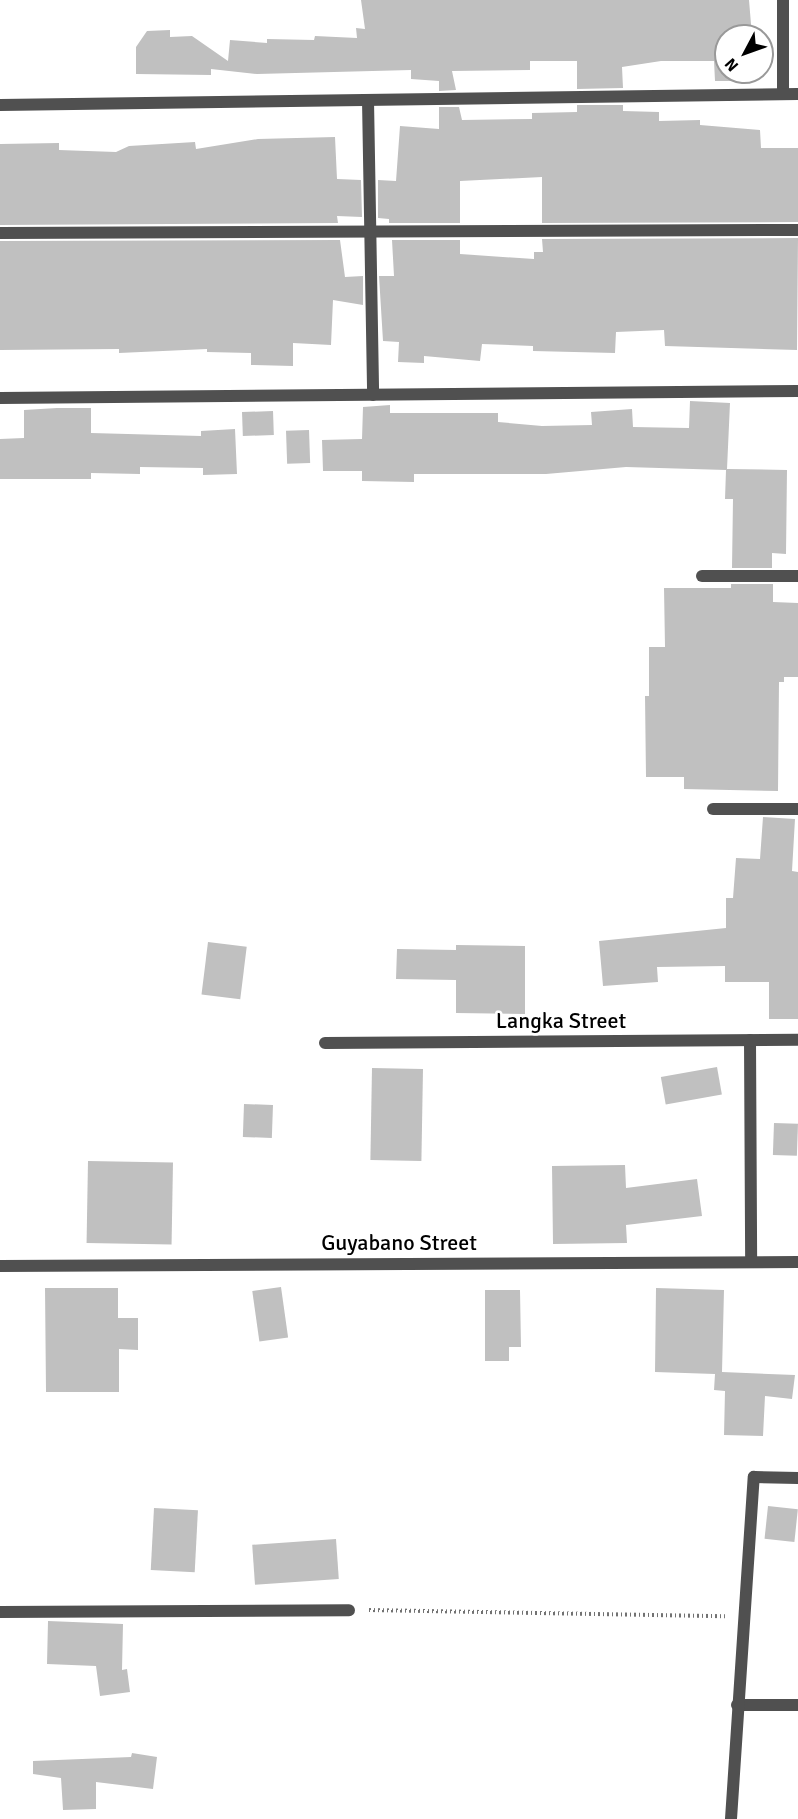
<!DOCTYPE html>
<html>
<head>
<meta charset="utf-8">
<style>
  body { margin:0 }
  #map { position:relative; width:798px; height:1819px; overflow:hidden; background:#fff; font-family:Signika,sans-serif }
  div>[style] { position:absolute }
  .building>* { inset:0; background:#c0c0c0; transform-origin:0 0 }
  .path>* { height:4px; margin-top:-2px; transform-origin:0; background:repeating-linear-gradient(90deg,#727272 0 1.5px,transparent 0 4.5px) }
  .minor>* { height:12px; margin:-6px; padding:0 6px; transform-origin:6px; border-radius:6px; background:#505050 }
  span { translate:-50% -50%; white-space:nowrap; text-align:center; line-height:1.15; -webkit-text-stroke:5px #fff; paint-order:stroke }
  .street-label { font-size:22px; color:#000 }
  .north { position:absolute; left:714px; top:24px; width:60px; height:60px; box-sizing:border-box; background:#fff; border:2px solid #999; border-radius:50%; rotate:229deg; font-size:16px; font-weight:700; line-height:24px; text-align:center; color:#000 }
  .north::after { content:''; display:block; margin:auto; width:21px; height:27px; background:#000; clip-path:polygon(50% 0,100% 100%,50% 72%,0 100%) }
</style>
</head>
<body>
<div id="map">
  <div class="building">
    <div style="clip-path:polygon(361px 0,749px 0,752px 36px,726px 36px,726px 72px,755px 72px,756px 81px,715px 81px,714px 61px,661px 61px,622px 67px,623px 88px,577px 89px,577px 61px,530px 61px,530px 70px,452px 71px,456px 90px,439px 91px,439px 81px,411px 79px,411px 70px,257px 74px,211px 69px,211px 75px,136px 74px,136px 47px,147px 31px,170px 30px,170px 37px,192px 36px,228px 61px,230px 40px,267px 43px,267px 39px,314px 40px,315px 36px,357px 38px,356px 28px,365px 29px)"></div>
    <div style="clip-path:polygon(577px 105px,623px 105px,623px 111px,659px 112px,659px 121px,700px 120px,700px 125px,760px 130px,761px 148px,798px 148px,798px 222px,542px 223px,542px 177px,460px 181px,460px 223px,389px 223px,389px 219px,378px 218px,378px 180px,396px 181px,400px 126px,439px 129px,439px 107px,459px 107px,462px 120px,532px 119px,532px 113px,577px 112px)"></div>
    <div style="clip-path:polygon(335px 137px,337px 179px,361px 180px,362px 217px,337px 216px,338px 223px,0 225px,0 144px,59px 143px,59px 150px,116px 152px,129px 146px,195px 142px,196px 149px,258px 139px)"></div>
    <div style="clip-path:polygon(798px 238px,797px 350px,665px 346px,664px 330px,616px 332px,615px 353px,533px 351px,533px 346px,482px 344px,480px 361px,424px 356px,424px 363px,398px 362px,399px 342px,383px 341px,379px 276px,394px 276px,392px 240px,460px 240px,460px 254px,534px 259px,534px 252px,543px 252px,542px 239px)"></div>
    <div style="clip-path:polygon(340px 240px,345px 277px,363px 276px,363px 305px,333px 300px,331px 345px,293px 343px,293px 366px,251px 365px,251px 353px,207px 352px,207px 349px,119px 353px,119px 349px,0 350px,0 241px)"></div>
    <div style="clip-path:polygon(690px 401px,730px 403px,727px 469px,787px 470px,786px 554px,772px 553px,772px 568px,732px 568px,733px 499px,725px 499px,726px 470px,626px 467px,546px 474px,414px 474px,414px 482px,362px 481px,362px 471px,323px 471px,322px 440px,362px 439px,363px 407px,390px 405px,390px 413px,498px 413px,498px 422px,542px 426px,592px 425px,591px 412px,632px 409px,633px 427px,689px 428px)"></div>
    <div style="clip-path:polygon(57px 408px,91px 408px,91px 433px,201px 436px,201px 431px,235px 429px,237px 474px,203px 475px,203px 468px,140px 467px,140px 474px,91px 473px,91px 479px,0 479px,0 439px,24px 438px,24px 410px)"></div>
    <div style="left:273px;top:411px;width:24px;height:31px;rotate:88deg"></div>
    <div style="left:309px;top:430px;width:33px;height:23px;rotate:88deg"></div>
    <div style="clip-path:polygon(731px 584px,773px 584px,773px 602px,798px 603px,798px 677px,784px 677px,784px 682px,779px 682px,778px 791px,684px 789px,684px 777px,646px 777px,645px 696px,649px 696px,649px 647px,665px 647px,664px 588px,731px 588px)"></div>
    <div style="clip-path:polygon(763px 817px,795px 819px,792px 871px,798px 872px,798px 1019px,769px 1019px,769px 982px,725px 982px,725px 966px,657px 967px,658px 982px,603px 986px,599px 941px,726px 928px,726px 898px,733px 898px,736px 858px,760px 859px)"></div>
    <div style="left:208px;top:942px;width:39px;height:53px;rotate:7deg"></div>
    <div style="clip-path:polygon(456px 945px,525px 946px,525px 1014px,456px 1013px,456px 980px,396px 979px,397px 949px,456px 950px)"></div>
    <div style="left:717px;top:1067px;width:28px;height:57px;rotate:80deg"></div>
    <div style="left:372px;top:1068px;width:51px;height:92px;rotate:1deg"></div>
    <div style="left:244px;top:1104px;width:29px;height:33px;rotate:2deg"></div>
    <div style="left:774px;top:1123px;width:24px;height:32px;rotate:2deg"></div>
    <div style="left:88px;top:1161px;width:85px;height:82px;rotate:1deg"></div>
    <div style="clip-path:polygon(625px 1165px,626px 1188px,697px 1179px,702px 1216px,626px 1225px,627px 1243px,553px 1244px,552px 1166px)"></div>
    <div style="left:281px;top:1287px;width:51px;height:29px;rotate:82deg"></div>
    <div style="clip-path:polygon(45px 1288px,118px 1288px,118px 1318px,138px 1318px,138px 1350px,119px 1349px,119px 1392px,46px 1392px)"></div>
    <div style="clip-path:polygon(656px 1288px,724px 1290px,722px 1372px,795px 1375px,792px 1399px,765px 1396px,763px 1436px,724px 1435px,725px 1391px,714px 1390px,715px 1374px,655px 1372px)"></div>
    <div style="clip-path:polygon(485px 1290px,520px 1290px,521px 1347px,509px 1347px,509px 1361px,485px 1361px)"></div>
    <div style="left:768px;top:1506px;width:30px;height:33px;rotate:6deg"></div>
    <div style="left:154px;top:1508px;width:44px;height:62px;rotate:3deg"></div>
    <div style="left:336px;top:1539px;width:40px;height:84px;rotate:86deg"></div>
    <div style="clip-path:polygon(48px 1621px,123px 1624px,122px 1670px,127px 1669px,130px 1692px,100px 1696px,96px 1666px,47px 1664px)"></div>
    <div style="clip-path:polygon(132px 1753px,157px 1757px,153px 1789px,96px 1782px,96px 1809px,63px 1810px,61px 1778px,33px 1774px,33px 1761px,131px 1757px)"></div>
  </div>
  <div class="path">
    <div style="left:369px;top:1610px;width:356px;rotate:1deg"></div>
  </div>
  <div class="minor">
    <div style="left:783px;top:0;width:94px;rotate:90deg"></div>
    <div style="left:368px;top:100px;width:295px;rotate:89deg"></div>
    <div style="left:0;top:105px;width:798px;rotate:-0.79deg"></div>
    <div style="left:0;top:233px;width:798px;rotate:-0.22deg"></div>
    <div style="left:0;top:398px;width:798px;rotate:-0.5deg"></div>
    <div style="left:702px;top:576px;width:96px"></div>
    <div style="left:713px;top:809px;width:85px"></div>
    <div style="left:750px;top:1040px;width:222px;rotate:89.7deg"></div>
    <div style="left:325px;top:1043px;width:473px;rotate:-0.4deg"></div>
    <div style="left:0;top:1266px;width:798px;rotate:-0.29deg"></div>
    <div style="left:0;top:1612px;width:349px;rotate:-0.3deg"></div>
    <div style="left:737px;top:1705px;width:61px"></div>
    <div style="left:731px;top:1819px;width:343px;rotate:-86.2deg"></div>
    <div style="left:754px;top:1477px;width:44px;rotate:1.3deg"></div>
  </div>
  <div class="street-label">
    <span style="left:561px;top:1021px">Langka Street</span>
    <span style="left:399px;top:1243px">Guyabano Street</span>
  </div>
  <div class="north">N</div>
</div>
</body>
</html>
